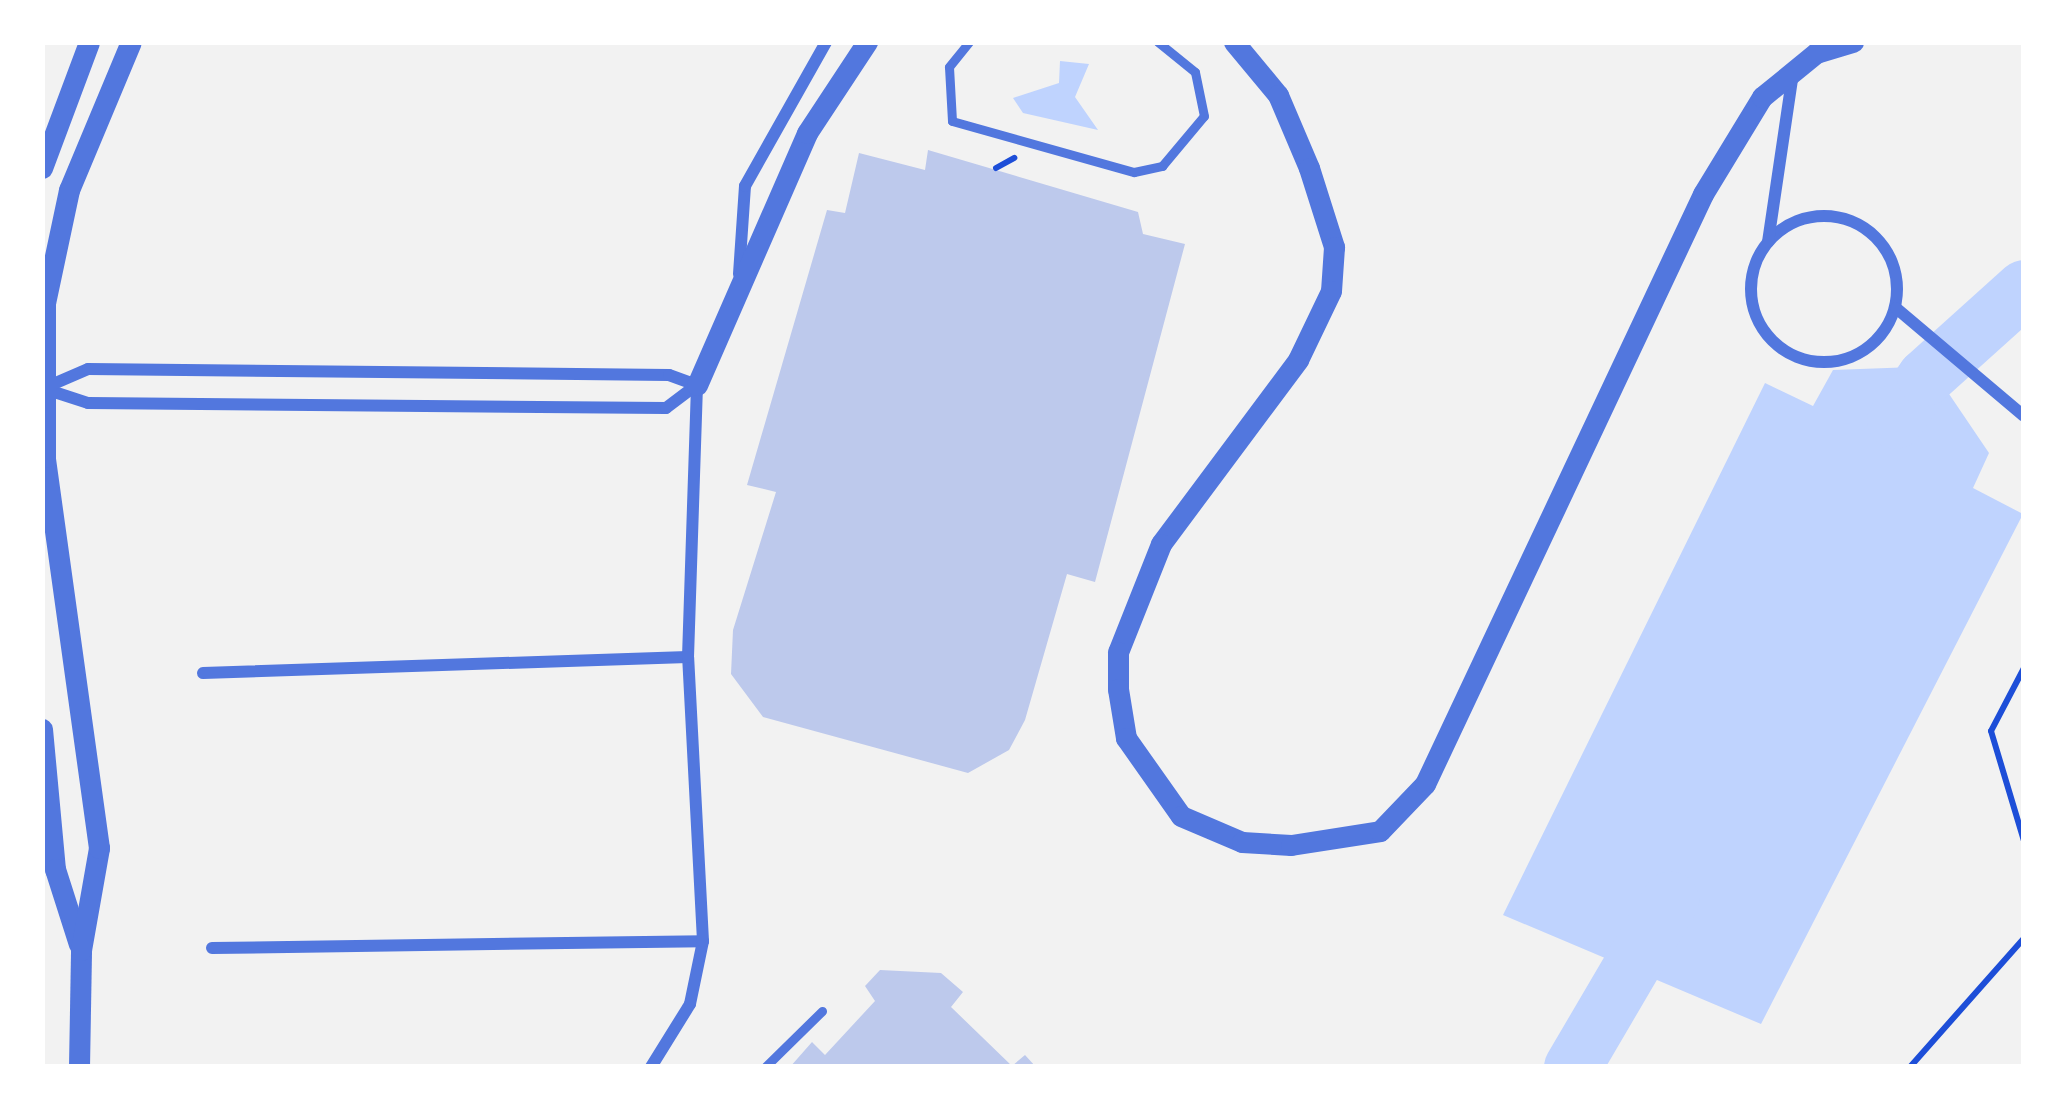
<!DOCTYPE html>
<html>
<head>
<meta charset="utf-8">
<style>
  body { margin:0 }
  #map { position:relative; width:2066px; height:1109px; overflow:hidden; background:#f2f2f2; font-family:"IBM Plex Sans",sans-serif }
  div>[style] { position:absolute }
  .water>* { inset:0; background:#bfd3fe }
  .river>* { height:57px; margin:-28.5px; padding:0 28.5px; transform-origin:28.5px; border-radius:28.5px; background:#bfd3fe }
  .building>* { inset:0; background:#bdc9ec }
  .path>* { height:6px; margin:-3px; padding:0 3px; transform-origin:3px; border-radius:3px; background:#1d4ed8 }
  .service>* { height:9px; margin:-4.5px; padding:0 4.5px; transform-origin:4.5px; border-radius:4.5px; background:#5277de }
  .minor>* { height:12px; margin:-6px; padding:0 6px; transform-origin:6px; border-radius:6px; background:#5277de }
  .minor>.ring { margin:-6px; padding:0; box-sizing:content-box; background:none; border:12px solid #5277de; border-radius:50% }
  .tertiary>* { height:21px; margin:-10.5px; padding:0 10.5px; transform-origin:10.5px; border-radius:10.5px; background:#5277de }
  span { translate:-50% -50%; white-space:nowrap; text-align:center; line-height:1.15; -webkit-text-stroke:10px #fff; paint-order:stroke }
  .frame { position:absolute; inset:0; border:45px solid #fff; pointer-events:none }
</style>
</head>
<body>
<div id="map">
  <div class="water">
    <div style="clip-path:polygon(1060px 61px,1089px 64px,1075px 97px,1098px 130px,1023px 113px,1013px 98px,1059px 83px)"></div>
    <div style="clip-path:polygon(2024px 271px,2024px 306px,1980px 341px,1958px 318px)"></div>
    <div style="clip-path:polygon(1925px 350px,1956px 368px,1945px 388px,1989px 453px,1973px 488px,2023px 514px,1761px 1024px,1503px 915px,1765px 383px,1813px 406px,1833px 370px,1914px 367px)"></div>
  </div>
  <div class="river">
    <div style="left:1895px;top:420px;width:52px;rotate:-55.1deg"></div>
    <div style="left:1925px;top:377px;width:133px;rotate:-42deg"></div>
    <div style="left:1572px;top:1067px;width:194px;rotate:-59.6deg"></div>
  </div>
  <div class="building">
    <div style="clip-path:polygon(928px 150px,1138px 212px,1143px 234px,1185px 244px,1095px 582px,1067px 574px,1025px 720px,1009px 750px,968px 773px,763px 717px,731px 674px,733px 630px,776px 492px,747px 485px,827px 210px,845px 213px,859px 153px,925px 170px)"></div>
    <div style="clip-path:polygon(880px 970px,941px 973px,963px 992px,951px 1007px,1012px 1066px,1025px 1055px,1036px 1067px,790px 1067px,812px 1042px,825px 1055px,875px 1001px,865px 986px)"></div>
  </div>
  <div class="path">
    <div style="left:996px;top:168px;width:21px;rotate:-29deg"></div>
    <div style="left:2024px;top:668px;width:71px;rotate:117.6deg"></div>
    <div style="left:1991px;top:731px;width:115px;rotate:73.3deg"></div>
    <div style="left:1910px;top:1067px;width:172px;rotate:-48.5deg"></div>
  </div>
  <div class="service">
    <div style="left:969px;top:42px;width:32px;rotate:129deg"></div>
    <div style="left:949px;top:67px;width:54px;rotate:86.8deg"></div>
    <div style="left:952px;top:121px;width:189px;rotate:15.7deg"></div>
    <div style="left:1134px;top:172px;width:29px;rotate:-12deg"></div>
    <div style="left:1162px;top:166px;width:65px;rotate:-50deg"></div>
    <div style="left:1204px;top:116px;width:45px;rotate:-101.6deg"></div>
    <div style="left:1195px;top:72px;width:48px;rotate:-141deg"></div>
    <div style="left:765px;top:1067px;width:80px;rotate:-44.5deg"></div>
  </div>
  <div class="minor">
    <div class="ring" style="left:1751px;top:216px;width:134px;height:134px"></div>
    <div style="left:1768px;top:242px;width:171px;rotate:-81.6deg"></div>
    <div style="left:739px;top:274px;width:88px;rotate:-86.1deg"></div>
    <div style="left:745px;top:186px;width:165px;rotate:-60.6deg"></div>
    <div style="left:1896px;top:308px;width:167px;rotate:40.2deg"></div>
    <div style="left:42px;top:388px;width:48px;rotate:18.1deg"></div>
    <div style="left:88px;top:403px;width:578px;rotate:0.5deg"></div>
    <div style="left:666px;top:408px;width:39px;rotate:-37deg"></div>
    <div style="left:44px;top:388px;width:48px;rotate:-23.4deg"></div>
    <div style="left:88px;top:369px;width:581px;rotate:0.59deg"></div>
    <div style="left:669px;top:375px;width:30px;rotate:20deg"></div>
    <div style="left:203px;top:673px;width:485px;rotate:-1.9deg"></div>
    <div style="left:212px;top:948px;width:491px;rotate:-0.8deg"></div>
    <div style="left:651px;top:1067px;width:74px;rotate:-58.2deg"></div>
    <div style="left:690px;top:1004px;width:64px;rotate:-78.3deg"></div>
    <div style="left:703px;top:941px;width:284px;rotate:-93deg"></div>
    <div style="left:688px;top:657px;width:272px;rotate:-88.1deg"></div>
  </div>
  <div class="tertiary">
    <div style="left:1234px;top:42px;width:69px;rotate:50.3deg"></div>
    <div style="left:1278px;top:95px;width:79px;rotate:67deg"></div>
    <div style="left:1309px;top:168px;width:83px;rotate:72.4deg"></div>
    <div style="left:1334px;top:247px;width:44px;rotate:93.9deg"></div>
    <div style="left:1331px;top:291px;width:76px;rotate:115.6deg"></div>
    <div style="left:1298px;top:360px;width:229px;rotate:126.7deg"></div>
    <div style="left:1161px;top:544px;width:116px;rotate:111.7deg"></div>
    <div style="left:1118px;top:652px;width:37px;rotate:90deg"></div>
    <div style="left:1118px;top:689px;width:50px;rotate:80.7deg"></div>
    <div style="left:1126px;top:738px;width:95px;rotate:54.8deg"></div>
    <div style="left:1181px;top:816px;width:66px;rotate:23.1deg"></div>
    <div style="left:1242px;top:842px;width:49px;rotate:3.5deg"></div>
    <div style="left:1291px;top:845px;width:90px;rotate:-8.9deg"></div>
    <div style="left:1380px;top:831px;width:65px;rotate:-46.2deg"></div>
    <div style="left:1425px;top:784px;width:652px;rotate:-64.77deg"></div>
    <div style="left:1703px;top:194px;width:114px;rotate:-58.7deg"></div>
    <div style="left:1762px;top:97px;width:70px;rotate:-39.2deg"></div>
    <div style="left:1816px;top:53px;width:39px;rotate:-17deg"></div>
    <div style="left:42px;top:168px;width:134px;rotate:-69.5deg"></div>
    <div style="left:697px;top:385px;width:275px;rotate:-66.4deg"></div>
    <div style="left:807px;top:133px;width:109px;rotate:-56.6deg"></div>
    <div style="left:42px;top:729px;width:141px;rotate:84.7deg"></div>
    <div style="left:55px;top:869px;width:79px;rotate:72.3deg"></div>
    <div style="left:79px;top:1067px;width:117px;rotate:-89deg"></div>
    <div style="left:81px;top:950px;width:104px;rotate:-80deg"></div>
    <div style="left:99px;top:848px;width:395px;rotate:-97.9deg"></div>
    <div style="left:45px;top:457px;width:154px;rotate:-90deg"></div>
    <div style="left:45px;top:303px;width:116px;rotate:-78deg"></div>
    <div style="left:69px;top:190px;width:160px;rotate:-67.3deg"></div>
  </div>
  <div class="frame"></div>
</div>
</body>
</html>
